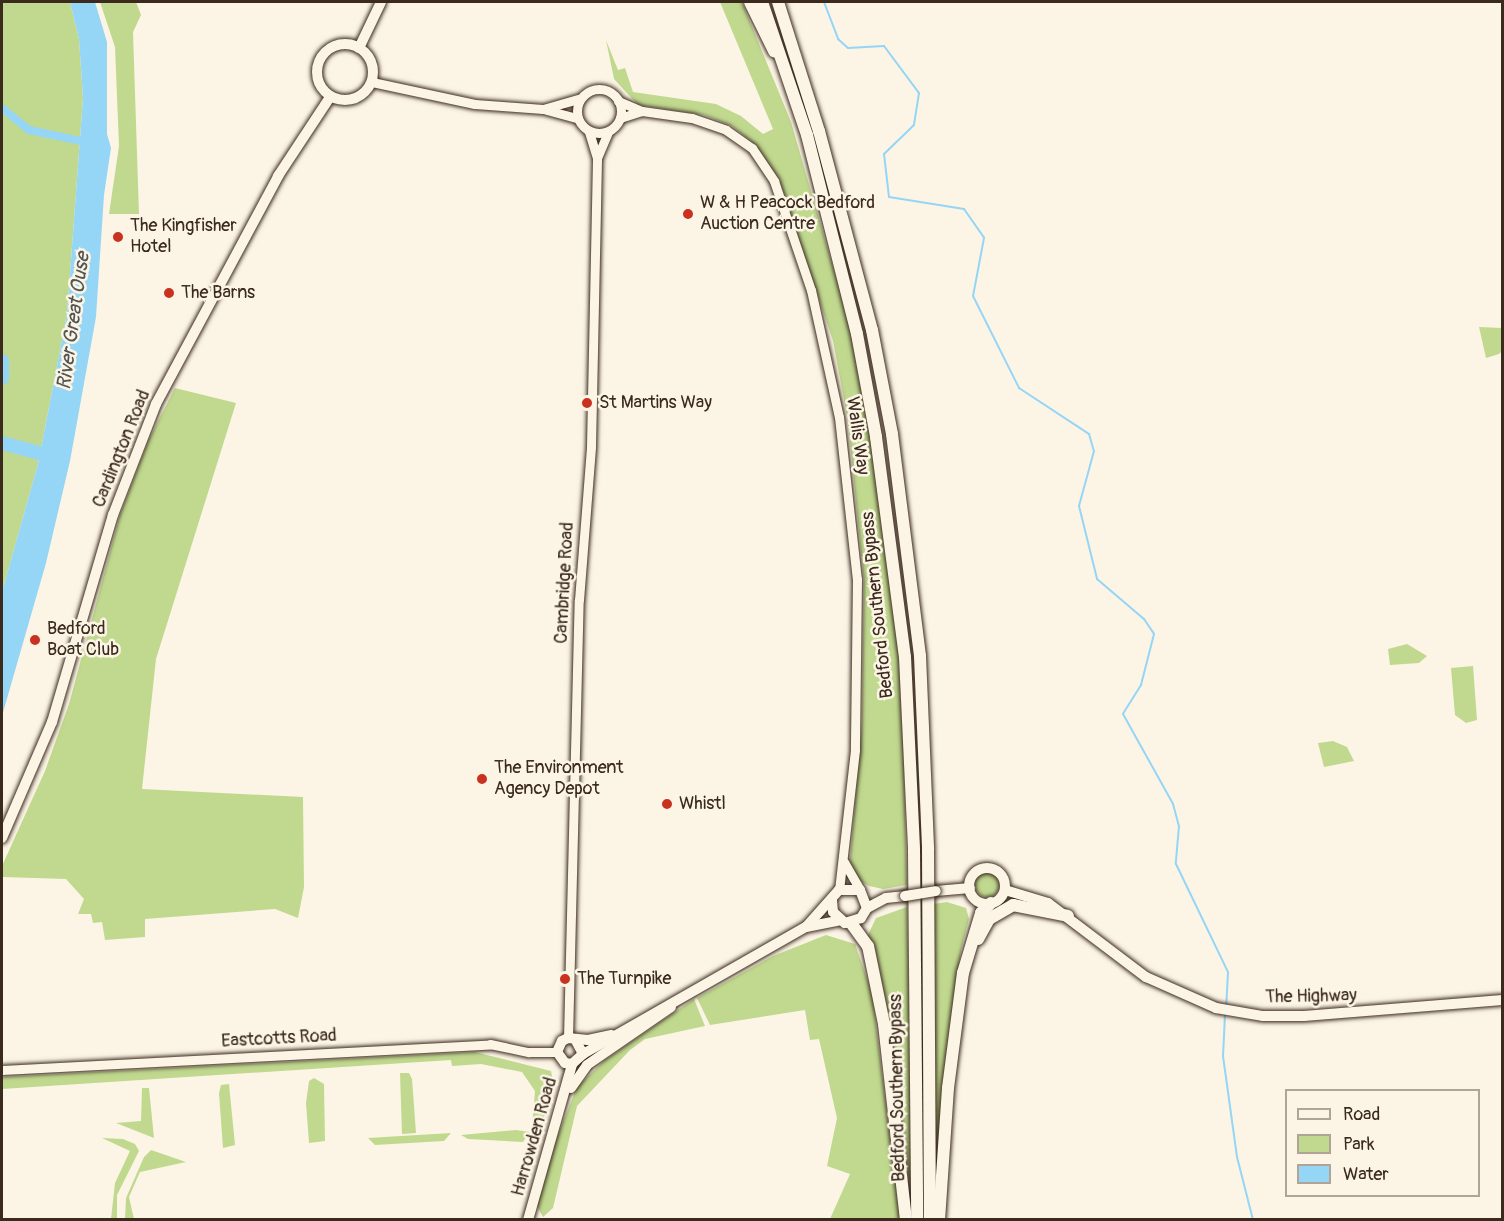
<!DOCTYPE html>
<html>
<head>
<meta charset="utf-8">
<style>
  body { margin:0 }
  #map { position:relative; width:1504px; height:1221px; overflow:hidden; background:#fcf5e5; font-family:Pangolin,sans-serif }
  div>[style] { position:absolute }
  .green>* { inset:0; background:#c0d98f }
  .round { border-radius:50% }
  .water>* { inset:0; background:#95d5f6 }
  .stream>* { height:2px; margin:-1px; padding:0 1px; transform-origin:1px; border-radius:1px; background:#95d5f6 }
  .canal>* { height:8px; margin:-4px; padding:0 4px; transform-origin:4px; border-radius:4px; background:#95d5f6 }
  .river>* { height:14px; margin:-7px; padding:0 7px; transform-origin:7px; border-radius:7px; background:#95d5f6 }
  .roads { filter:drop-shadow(0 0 2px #3b2a1e) drop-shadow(0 0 2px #3b2a1e) }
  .secondary>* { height:9px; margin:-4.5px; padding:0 4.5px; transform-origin:4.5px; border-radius:4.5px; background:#fcf5e5 }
  .secondary>.ring { margin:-4.5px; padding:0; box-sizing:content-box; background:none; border:9px solid #fcf5e5; border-radius:50% }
  .primary>* { height:10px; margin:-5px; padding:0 5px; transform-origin:5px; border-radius:5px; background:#fcf5e5 }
  .primary>.ring { margin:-5px; padding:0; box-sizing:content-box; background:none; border:10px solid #fcf5e5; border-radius:50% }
  .highway>* { height:12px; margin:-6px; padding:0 6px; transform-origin:6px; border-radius:6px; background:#fcf5e5 }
  .bridges { filter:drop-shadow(0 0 2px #3b2a1e) drop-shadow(0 0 2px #3b2a1e) }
  .primary-bridge>* { height:10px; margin:-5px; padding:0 5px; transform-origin:5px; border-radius:5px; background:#fcf5e5 }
  .dots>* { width:16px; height:16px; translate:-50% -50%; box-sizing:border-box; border:3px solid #fcf5e5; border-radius:50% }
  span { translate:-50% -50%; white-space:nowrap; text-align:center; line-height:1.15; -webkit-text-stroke:5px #fcf5e5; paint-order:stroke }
  .poi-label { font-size:18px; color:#3b2a1e }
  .left { translate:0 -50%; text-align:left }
  .street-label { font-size:18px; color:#3b2a1e }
  .water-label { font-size:20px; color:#525554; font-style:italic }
  .frame { position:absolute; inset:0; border:3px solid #3b2a1e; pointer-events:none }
  .legend { position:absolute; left:1285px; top:1089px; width:195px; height:108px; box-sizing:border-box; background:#fcf5e5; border:2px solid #afa495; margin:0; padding:8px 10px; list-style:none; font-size:18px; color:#3b2a1e }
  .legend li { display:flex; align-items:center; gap:12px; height:30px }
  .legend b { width:30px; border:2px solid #afa495 }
</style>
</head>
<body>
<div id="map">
  <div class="green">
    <div style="clip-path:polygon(2px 2px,70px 2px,79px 39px,83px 98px,67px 314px,38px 464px,2px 592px)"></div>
    <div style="clip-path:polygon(100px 2px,136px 2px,141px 15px,133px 32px,139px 214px,109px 214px,119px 146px,115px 47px)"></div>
    <div style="clip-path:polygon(720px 2px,742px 2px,791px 122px,853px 336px,873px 438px,901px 658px,907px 885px,883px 889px,869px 886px,857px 879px,850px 862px,862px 723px,864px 581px,848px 421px,833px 341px,779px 179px,756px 145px,732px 126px,704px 115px,638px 105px,614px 79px,606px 40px,618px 70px,625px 68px,633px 92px,716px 104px,741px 116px,763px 134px,773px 129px)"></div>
    <div style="clip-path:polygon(1479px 327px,1502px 328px,1502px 351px,1499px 354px,1486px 358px)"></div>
    <div style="clip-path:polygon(175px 388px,236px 403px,156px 659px,142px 789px,303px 797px,304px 887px,298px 918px,275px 909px,145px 919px,145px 937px,105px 940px,102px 922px,93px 923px,91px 914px,78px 914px,84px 899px,66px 879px,2px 877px,2px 866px,45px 771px,69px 704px,120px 515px,149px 439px)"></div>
    <div style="clip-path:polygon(1407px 644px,1427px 656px,1419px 663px,1390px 665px,1388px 649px)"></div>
    <div style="clip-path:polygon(1473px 666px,1477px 720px,1466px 723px,1455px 715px,1451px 668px)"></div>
    <div style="clip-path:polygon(1333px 741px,1347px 747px,1354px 761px,1324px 767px,1318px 743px)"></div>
    <div class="round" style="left:975px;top:873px;width:24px;height:24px"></div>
    <div style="clip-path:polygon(947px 902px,966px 908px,969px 919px,961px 950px,950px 1024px,939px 1167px,936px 1167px,934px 904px)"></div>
    <div style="clip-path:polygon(907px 907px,913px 1179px,909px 1179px,889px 1017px,875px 949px,867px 937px,876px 918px)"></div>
    <div style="clip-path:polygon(826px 935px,855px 944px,872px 993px,900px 1219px,830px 1219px,850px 1174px,827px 1166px,837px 1118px,819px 1039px,810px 1040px,805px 1010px,710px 1025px,697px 998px,773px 956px)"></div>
    <div style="clip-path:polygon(694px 999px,705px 1026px,645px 1039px,630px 1050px,577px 1106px,553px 1208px,543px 1217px,537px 1206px,549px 1157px,577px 1087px,605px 1060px)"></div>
    <div style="clip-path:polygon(475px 1052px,551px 1071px,554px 1086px,540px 1130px,532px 1128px,535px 1091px,522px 1072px,481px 1064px,452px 1066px,451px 1060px,2px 1089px,2px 1077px)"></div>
    <div style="clip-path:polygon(400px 1073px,409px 1073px,412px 1079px,416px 1133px,402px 1134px)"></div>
    <div style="clip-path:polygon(314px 1078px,324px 1084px,325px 1141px,309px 1143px,306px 1103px,309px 1081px)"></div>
    <div style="clip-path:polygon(229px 1084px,235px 1145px,223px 1148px,219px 1093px,221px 1085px)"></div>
    <div style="clip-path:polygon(142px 1088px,149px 1088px,154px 1138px,116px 1123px,141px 1121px)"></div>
    <div style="clip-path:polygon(516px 1130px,530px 1132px,523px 1142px,468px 1139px,461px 1135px)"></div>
    <div style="clip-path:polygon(451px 1133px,444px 1141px,375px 1145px,368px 1138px)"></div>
    <div style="clip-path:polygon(102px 1138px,123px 1139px,135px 1144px,139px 1151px,117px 1195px,117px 1219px,111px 1219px,115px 1183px,130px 1151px)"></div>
    <div style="clip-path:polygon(151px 1150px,186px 1162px,140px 1172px,129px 1197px,134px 1219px,125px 1219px,126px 1198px,144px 1157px)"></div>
  </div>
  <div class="water">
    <div style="clip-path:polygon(70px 2px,95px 2px,107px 42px,107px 134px,111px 148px,104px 195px,96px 317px,70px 461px,46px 563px,2px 716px,2px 592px,38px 464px,67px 314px,83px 98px,79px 39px)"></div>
  </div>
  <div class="stream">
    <div style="left:824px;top:2px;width:40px;rotate:69deg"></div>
    <div style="left:838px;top:39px;width:13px;rotate:42deg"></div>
    <div style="left:848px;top:48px;width:36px;rotate:-3deg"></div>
    <div style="left:884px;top:46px;width:59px;rotate:53.3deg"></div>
    <div style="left:919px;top:93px;width:32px;rotate:99deg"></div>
    <div style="left:914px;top:125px;width:42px;rotate:136deg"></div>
    <div style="left:884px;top:154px;width:43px;rotate:83.4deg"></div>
    <div style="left:889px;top:197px;width:76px;rotate:9.1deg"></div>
    <div style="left:964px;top:209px;width:35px;rotate:55deg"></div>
    <div style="left:984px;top:238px;width:59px;rotate:100.7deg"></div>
    <div style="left:973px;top:296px;width:103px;rotate:63.4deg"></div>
    <div style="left:1019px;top:388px;width:84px;rotate:33.3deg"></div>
    <div style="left:1089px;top:434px;width:18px;rotate:74deg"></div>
    <div style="left:1094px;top:451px;width:57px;rotate:105.3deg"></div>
    <div style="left:1079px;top:506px;width:75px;rotate:76.1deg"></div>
    <div style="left:1097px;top:579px;width:62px;rotate:40.4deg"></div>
    <div style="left:1144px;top:619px;width:18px;rotate:56deg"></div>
    <div style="left:1154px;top:634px;width:53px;rotate:104.3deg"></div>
    <div style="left:1141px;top:685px;width:34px;rotate:122deg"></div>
    <div style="left:1123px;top:714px;width:103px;rotate:60.9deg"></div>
    <div style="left:1173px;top:804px;width:23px;rotate:75deg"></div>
    <div style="left:1179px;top:826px;width:38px;rotate:95deg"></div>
    <div style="left:1176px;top:864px;width:120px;rotate:64.3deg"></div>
    <div style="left:1228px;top:972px;width:34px;rotate:93deg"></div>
    <div style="left:1225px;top:1014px;width:42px;rotate:92.7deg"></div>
    <div style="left:1223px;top:1056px;width:102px;rotate:82.1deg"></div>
    <div style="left:1237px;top:1157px;width:65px;rotate:75.7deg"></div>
  </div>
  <div class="canal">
    <div style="left:2px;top:108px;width:35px;rotate:39deg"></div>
    <div style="left:29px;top:130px;width:62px;rotate:12deg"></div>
  </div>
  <div class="river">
    <div style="left:2px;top:361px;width:17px;rotate:90deg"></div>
    <div style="left:2px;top:443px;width:50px;rotate:15.2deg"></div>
  </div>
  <div class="roads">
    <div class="secondary">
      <div style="left:372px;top:82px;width:105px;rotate:12.1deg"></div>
      <div style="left:475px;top:104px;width:68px;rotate:4.2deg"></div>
      <div style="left:543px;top:109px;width:35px;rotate:15deg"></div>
      <div class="ring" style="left:577px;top:89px;width:35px;height:35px"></div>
      <div style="left:618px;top:101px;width:26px;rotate:23deg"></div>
      <div style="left:543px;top:109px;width:37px;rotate:-16deg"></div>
      <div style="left:620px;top:118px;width:23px;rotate:-18deg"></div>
      <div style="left:642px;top:111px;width:50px;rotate:8deg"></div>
      <div style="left:692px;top:118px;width:36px;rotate:19deg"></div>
      <div style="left:726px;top:130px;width:32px;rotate:35deg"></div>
      <div style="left:752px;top:148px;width:40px;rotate:56deg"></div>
      <div style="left:774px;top:181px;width:115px;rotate:71.3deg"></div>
      <div style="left:811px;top:290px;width:130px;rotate:77.6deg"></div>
      <div style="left:839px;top:417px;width:163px;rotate:83.7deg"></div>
      <div style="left:857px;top:579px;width:171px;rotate:90.7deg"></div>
      <div style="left:855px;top:750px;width:141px;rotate:96.5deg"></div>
      <div style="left:597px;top:158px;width:28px;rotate:-67deg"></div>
      <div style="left:844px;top:862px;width:32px;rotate:60deg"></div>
      <div style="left:568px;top:1038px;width:438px;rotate:-88.6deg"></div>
      <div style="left:579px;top:600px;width:154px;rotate:-85.5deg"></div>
      <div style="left:591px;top:446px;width:288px;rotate:-88.8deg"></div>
      <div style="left:597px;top:158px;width:27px;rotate:-107deg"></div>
      <div style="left:2px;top:1070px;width:489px;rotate:-3deg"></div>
      <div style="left:490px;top:1044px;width:40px;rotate:12deg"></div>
      <div style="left:529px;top:1052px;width:28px"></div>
    </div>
    <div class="primary">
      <div class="ring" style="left:317px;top:44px;width:46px;height:46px"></div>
      <div style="left:359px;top:48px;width:51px;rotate:-64.4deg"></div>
      <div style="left:2px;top:838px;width:126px;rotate:-66.7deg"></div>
      <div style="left:52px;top:722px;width:216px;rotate:-73.6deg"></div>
      <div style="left:113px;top:515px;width:119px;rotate:-68.8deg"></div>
      <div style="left:156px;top:404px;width:259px;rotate:-61.8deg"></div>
      <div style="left:278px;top:176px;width:95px;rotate:-56.6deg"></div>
      <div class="ring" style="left:969px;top:868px;width:26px;height:26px"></div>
      <div style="left:1005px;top:890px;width:45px;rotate:16.8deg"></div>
      <div style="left:1048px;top:903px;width:123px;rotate:37.1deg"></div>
      <div style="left:1146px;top:977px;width:77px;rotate:23.9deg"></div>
      <div style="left:1216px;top:1008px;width:48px;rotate:9.7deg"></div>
      <div style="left:1263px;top:1016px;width:41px"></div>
      <div style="left:1304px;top:1016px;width:199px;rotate:-4.6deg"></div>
      <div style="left:936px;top:891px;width:34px;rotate:-5deg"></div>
      <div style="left:867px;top:908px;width:21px;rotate:-28deg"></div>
      <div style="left:886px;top:898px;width:19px;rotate:-6deg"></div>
      <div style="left:806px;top:927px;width:36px;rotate:-11deg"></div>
      <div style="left:575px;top:1039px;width:17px;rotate:62deg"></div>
      <div style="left:583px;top:1054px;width:15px;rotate:138deg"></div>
      <div style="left:572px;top:1064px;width:7px;rotate:-172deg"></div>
      <div style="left:565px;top:1063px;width:14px;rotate:-126deg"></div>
      <div style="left:557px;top:1052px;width:12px;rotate:-66deg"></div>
      <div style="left:562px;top:1041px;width:7px;rotate:-27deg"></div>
      <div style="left:568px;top:1038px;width:20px;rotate:6deg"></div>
      <div style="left:588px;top:1040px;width:24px;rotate:-12deg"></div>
      <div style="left:583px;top:1054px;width:257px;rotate:-29.7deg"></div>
      <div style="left:806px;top:927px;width:50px;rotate:-48.3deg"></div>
      <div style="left:839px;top:890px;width:21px"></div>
      <div style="left:860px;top:890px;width:19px;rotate:69deg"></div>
      <div style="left:867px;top:908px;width:12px;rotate:121deg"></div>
      <div style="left:861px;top:918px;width:17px;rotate:163deg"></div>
      <div style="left:845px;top:923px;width:16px;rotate:-137deg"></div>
      <div style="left:833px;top:912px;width:12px;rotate:-95deg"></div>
      <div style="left:571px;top:1088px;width:28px;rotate:-55deg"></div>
      <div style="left:587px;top:1065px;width:102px;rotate:-34.6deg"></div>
      <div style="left:528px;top:1220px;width:162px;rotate:-74.2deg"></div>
    </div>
    <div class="highway">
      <div style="left:750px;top:2px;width:55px;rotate:63.9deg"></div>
      <div style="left:762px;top:2px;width:140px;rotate:71.3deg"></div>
      <div style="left:807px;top:135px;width:205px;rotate:75.9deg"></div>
      <div style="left:857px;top:334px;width:105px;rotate:79.5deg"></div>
      <div style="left:876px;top:437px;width:222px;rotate:82.5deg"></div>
      <div style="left:905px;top:657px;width:193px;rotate:87.3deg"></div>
      <div style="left:914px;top:850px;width:370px;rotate:89.5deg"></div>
      <div style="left:778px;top:2px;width:135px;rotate:72.4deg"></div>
      <div style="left:819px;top:131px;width:206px;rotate:75.1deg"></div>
      <div style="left:872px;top:330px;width:106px;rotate:79.1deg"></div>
      <div style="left:892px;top:434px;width:224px;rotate:82.8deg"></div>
      <div style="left:920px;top:656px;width:194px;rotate:87.6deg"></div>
      <div style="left:928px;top:850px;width:370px;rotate:89.7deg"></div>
      <div style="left:851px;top:923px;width:29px;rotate:54deg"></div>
      <div style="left:868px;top:946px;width:80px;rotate:78.4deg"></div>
      <div style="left:884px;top:1024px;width:197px;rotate:83.6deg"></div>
      <div style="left:978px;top:939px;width:23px;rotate:-61deg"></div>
      <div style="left:989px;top:919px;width:28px;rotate:-30deg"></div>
      <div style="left:1013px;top:905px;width:56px;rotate:11.3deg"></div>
      <div style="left:939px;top:1220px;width:132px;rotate:-86.1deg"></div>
      <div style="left:948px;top:1088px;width:116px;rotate:-82.6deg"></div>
      <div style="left:963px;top:973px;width:63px;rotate:-73.3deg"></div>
      <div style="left:981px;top:913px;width:14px;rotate:-45deg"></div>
    </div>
  </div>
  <div class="bridges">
    <div class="primary-bridge">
      <div style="left:905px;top:896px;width:31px;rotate:-9deg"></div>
    </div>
  </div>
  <div class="dots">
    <div style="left:688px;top:214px;background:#c8321e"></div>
    <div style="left:118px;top:237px;background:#c8321e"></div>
    <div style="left:169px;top:293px;background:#c8321e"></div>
    <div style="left:587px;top:403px;background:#c8321e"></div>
    <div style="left:35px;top:640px;background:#c8321e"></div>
    <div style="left:482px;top:779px;background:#c8321e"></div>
    <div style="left:667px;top:804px;background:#c8321e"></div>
    <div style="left:565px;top:979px;background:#c8321e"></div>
  </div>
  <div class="poi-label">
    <span class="left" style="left:700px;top:214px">W &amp; H Peacock Bedford<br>Auction Centre</span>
    <span class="left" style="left:130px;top:237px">The Kingfisher<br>Hotel</span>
    <span class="left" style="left:181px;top:293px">The Barns</span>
    <span class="left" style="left:599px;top:403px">St Martins Way</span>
    <span class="left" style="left:47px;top:640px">Bedford<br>Boat Club</span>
    <span class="left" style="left:494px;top:779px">The Environment<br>Agency Depot</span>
    <span class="left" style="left:679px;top:804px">Whistl</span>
    <span class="left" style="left:577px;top:979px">The Turnpike</span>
  </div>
  <div class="street-label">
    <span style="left:857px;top:436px;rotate:82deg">Wallis Way</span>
    <span style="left:122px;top:449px;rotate:-68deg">Cardington Road</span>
    <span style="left:565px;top:583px;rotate:-87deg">Cambridge Road</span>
    <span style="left:878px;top:605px;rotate:-96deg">Bedford Southern Bypass</span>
    <span style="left:1311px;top:997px;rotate:-1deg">The Highway</span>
    <span style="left:279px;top:1039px;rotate:-3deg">Eastcotts Road</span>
    <span style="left:898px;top:1088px;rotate:-91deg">Bedford Southern Bypass</span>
    <span style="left:535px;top:1137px;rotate:-74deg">Harrowden Road</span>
  </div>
  <div class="water-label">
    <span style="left:73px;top:321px;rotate:-82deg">River Great Ouse</span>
  </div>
  <div class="frame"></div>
  <ul class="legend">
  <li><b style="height:8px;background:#fcf5e5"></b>Road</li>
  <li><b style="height:16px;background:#c0d98f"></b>Park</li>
  <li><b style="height:16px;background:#95d5f6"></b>Water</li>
  </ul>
</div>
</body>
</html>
